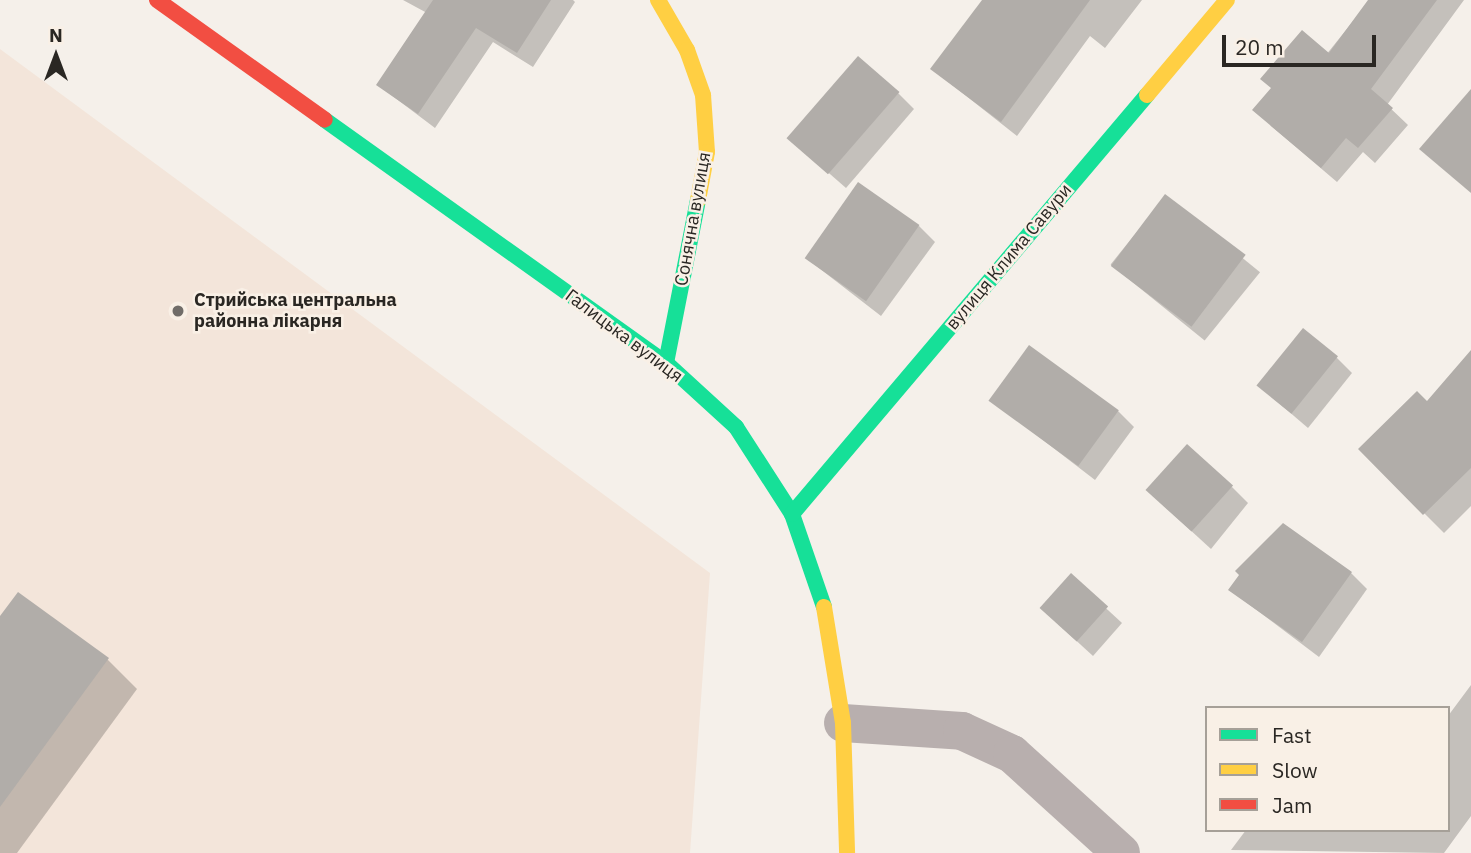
<!DOCTYPE html>
<html>
<head>
<meta charset="utf-8">
<style>
  body { margin:0 }
  #map { position:relative; width:1471px; height:853px; overflow:hidden; background:#f5f0ea; font-family:"IBM Plex Sans",sans-serif }
  div>[style] { position:absolute }
  .medical>* { inset:0; background:#f3e5da }
  .shadow>* { inset:0; background:#0003; transform-origin:0 0 }
  .building>* { inset:0; background:#b1ada9; transform-origin:0 0 }
  .street>* { height:38px; margin:-19px; padding:0 19px; transform-origin:19px; border-radius:19px; background:#b8afae }
  .fast>* { height:16px; margin:-8px; padding:0 8px; transform-origin:8px; border-radius:8px; background:#16e098 }
  .slow>* { height:16px; margin:-8px; padding:0 8px; transform-origin:8px; border-radius:8px; background:#ffcf43 }
  .jam>* { height:16px; margin:-8px; padding:0 8px; transform-origin:8px; border-radius:8px; background:#f24e42 }
  .dots>* { width:19px; height:19px; translate:-50% -50%; box-sizing:border-box; border:4px solid #f9f0e6; border-radius:50% }
  span { translate:-50% -50%; white-space:nowrap; text-align:center; line-height:1.15; -webkit-text-stroke:5px #f9f0e6; paint-order:stroke }
  .street-label { font-size:18px; color:#2a2723 }
  .poi-label { font-size:18px; color:#2a2723; font-weight:700 }
  .left { translate:0 -50%; text-align:left }
  .legend { position:absolute; left:1205px; top:706px; width:245px; height:126px; box-sizing:border-box; background:#f9f0e6; border:2px solid #a6a098; margin:0; padding:9px 12px; list-style:none; font-size:21px; color:#2a2723 }
  .legend li { display:flex; align-items:center; gap:14px; height:35px }
  .legend b { width:35px; border:2px solid #a6a098 }
  .north { position:absolute; left:21px; top:21px; width:70px; height:70px; -webkit-text-stroke:5px #f9f0e6; paint-order:stroke; rotate:0deg; font-size:19px; font-weight:700; line-height:28px; text-align:center; color:#2a2723 }
  .north::after { content:''; display:block; margin:auto; width:24px; height:32px; background:#2a2723; clip-path:polygon(50% 0,100% 100%,50% 72%,0 100%) }
  .scale { position:absolute; left:1222px; top:35px; width:154px; height:32px; box-sizing:border-box; border:4px solid #2a2723; border-top:0; padding-left:9px; font-size:21px; line-height:24px; white-space:nowrap; color:#2a2723; -webkit-text-stroke:5px #f9f0e6; paint-order:stroke }
</style>
</head>
<body>
<div id="map">
  <div class="medical">
    <div style="clip-path:polygon(0 49px,710px 573px,690px 853px,0 853px)"></div>
  </div>
  <div class="shadow">
    <div style="clip-path:polygon(403px 0,573px 0,575px 2px,533px 67px,493px 42px,435px 128px,378px 85px,427px 13px)"></div>
    <div style="clip-path:polygon(984px 0,1142px 0,1105px 48px,1090px 36px,1017px 136px,932px 69px)"></div>
    <div style="clip-path:polygon(1370px 0,1464px 0,1387px 105px,1408px 125px,1375px 163px,1363px 152px,1337px 182px,1270px 125px)"></div>
    <div style="clip-path:polygon(898px 93px,914px 109px,846px 188px,791px 140px)"></div>
    <div style="left:1166px;top:196px;width:121px;height:88px;rotate:39deg"></div>
    <div style="clip-path:polygon(919px 226px,935px 242px,881px 316px,806px 258px)"></div>
    <div style="clip-path:polygon(1471px 353px,1471px 506px,1444px 533px,1360px 449px,1427px 404px)"></div>
    <div style="clip-path:polygon(1336px 357px,1352px 373px,1308px 428px,1259px 386px)"></div>
    <div style="clip-path:polygon(991px 400px,1118px 411px,1134px 427px,1095px 480px)"></div>
    <div style="clip-path:polygon(1232px 487px,1248px 503px,1211px 549px,1164px 506px)"></div>
    <div style="clip-path:polygon(1351px 573px,1367px 589px,1319px 657px,1230px 590px)"></div>
    <div style="clip-path:polygon(1071px 576px,1122px 623px,1093px 656px,1058px 624px)"></div>
    <div style="clip-path:polygon(18px 594px,108px 660px,137px 689px,17px 853px,0 853px,0 619px)"></div>
    <div style="clip-path:polygon(1471px 685px,1471px 816px,1444px 853px,1231px 850px,1246px 830px,1448px 830px,1448px 716px)"></div>
  </div>
  <div class="building">
    <div style="clip-path:polygon(433px 0,551px 0,517px 53px,476px 28px,418px 114px,376px 85px)"></div>
    <div style="clip-path:polygon(982px 0,1090px 0,1001px 122px,930px 69px)"></div>
    <div style="clip-path:polygon(1368px 0,1437px 0,1371px 89px,1393px 108px,1358px 148px,1346px 138px,1321px 168px,1252px 110px,1271px 88px,1260px 79px,1302px 30px,1329px 53px)"></div>
    <div style="left:858px;top:56px;width:55px;height:109px;rotate:41deg"></div>
    <div style="clip-path:polygon(1471px 89px,1471px 193px,1419px 149px)"></div>
    <div style="left:858px;top:182px;width:75px;height:93px;rotate:35deg"></div>
    <div style="left:1165px;top:194px;width:101px;height:90px;rotate:37deg"></div>
    <div style="left:1303px;top:328px;width:45px;height:74px;rotate:39deg"></div>
    <div style="left:1029px;top:345px;width:111px;height:69px;rotate:36deg"></div>
    <div style="clip-path:polygon(1471px 350px,1471px 468px,1423px 515px,1358px 449px,1417px 391px,1427px 401px)"></div>
    <div style="left:1187px;top:444px;width:62px;height:62px;rotate:42deg"></div>
    <div style="clip-path:polygon(1283px 523px,1352px 572px,1302px 642px,1228px 590px,1239px 575px,1235px 571px)"></div>
    <div style="left:1071px;top:573px;width:50px;height:47px;rotate:42deg"></div>
    <div style="clip-path:polygon(18px 592px,109px 658px,0 807px,0 616px)"></div>
  </div>
  <div class="street">
    <div style="left:843px;top:723px;width:119px;rotate:3.8deg"></div>
    <div style="left:962px;top:731px;width:55px;rotate:24.7deg"></div>
    <div style="left:1012px;top:754px;width:147px;rotate:42.2deg"></div>
  </div>
  <div class="fast">
    <div style="left:325px;top:120px;width:419px;rotate:35.5deg"></div>
    <div style="left:666px;top:363px;width:95px;rotate:42.4deg"></div>
    <div style="left:736px;top:427px;width:103px;rotate:57.2deg"></div>
    <div style="left:792px;top:514px;width:98px;rotate:71deg"></div>
    <div style="left:666px;top:363px;width:166px;rotate:-78.9deg"></div>
    <div style="left:792px;top:514px;width:549px;rotate:-49.73deg"></div>
  </div>
  <div class="slow">
    <div style="left:658px;top:0;width:58px;rotate:59.9deg"></div>
    <div style="left:687px;top:50px;width:48px;rotate:70.4deg"></div>
    <div style="left:703px;top:95px;width:57px;rotate:86deg"></div>
    <div style="left:707px;top:152px;width:49px;rotate:100.6deg"></div>
    <div style="left:1147px;top:95px;width:124px;rotate:-49.9deg"></div>
    <div style="left:824px;top:607px;width:118px;rotate:80.7deg"></div>
    <div style="left:843px;top:723px;width:130px;rotate:88.2deg"></div>
  </div>
  <div class="jam">
    <div style="left:157px;top:0;width:206px;rotate:35.5deg"></div>
  </div>
  <div class="dots">
    <div style="left:178px;top:311px;background:#716d69"></div>
  </div>
  <div class="street-label">
    <span style="left:693px;top:219px;rotate:-80deg">Сонячна вулиця</span>
    <span style="left:1009px;top:257px;rotate:-50deg">вулиця Клима Савури</span>
    <span style="left:624px;top:336px;rotate:37deg">Галицька вулиця</span>
  </div>
  <div class="poi-label">
    <span class="left" style="left:194px;top:311px">Стрийська центральна<br>районна лікарня</span>
  </div>
  <ul class="legend">
  <li><b style="height:9px;background:#16e098"></b>Fast</li>
  <li><b style="height:9px;background:#ffcf43"></b>Slow</li>
  <li><b style="height:9px;background:#f24e42"></b>Jam</li>
  </ul>
  <div class="north">N</div>
  <div class="scale">20 m</div>
</div>
</body>
</html>
